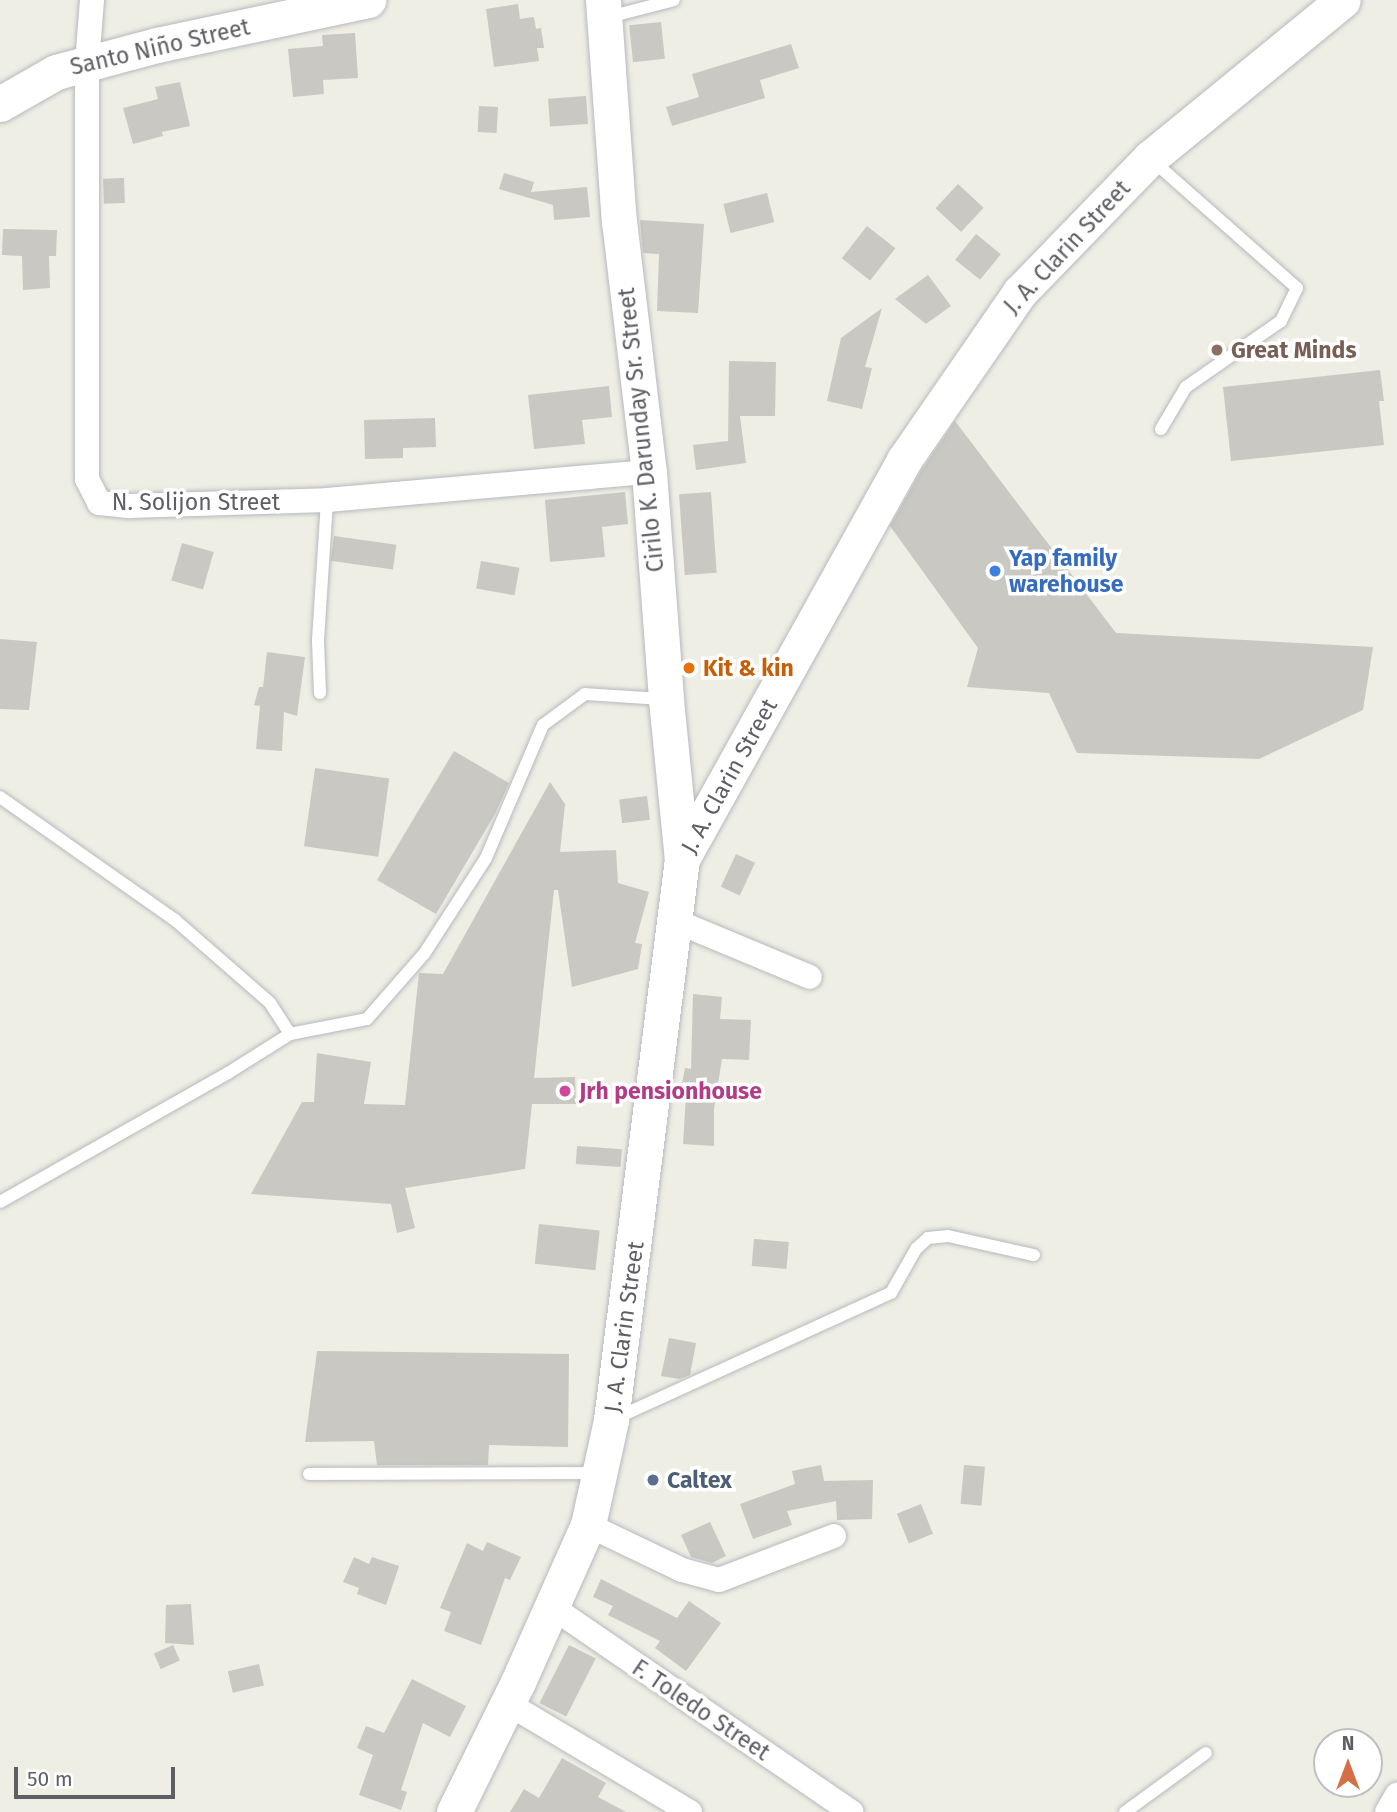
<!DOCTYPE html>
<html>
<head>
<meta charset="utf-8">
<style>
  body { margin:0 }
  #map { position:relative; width:1397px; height:1812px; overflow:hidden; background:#eeeee5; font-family:"Fira Sans",sans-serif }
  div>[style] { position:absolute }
  .building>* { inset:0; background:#c9c8c2; transform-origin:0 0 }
  .roads { filter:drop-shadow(0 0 2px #b7b9bd) drop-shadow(0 0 2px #b7b9bd) }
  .service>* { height:12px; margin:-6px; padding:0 6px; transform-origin:6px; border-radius:6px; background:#fff }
  .minor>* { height:24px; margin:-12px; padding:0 12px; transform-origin:12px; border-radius:12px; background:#fff }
  .secondary>* { height:35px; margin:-17.5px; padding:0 17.5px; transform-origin:17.5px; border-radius:17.5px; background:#fff }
  .dots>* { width:19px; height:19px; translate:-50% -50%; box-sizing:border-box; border:4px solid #fff; border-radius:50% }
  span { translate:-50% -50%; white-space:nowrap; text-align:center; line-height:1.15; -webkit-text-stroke:7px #fff; paint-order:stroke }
  .street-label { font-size:23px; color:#5d5f64 }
  .education-label { font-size:23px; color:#785e54; font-weight:700 }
  .left { translate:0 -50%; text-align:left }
  .shop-label { font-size:23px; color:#366cbe; font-weight:700 }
  .food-label { font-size:23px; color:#c56008; font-weight:700 }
  .hotel-label { font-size:23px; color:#b23c85; font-weight:700 }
  .service-label { font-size:23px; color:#4e5e75; font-weight:700 }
  .north { position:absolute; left:1313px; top:1728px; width:70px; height:70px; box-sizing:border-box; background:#fff; border:2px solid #bebfc1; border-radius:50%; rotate:0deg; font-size:19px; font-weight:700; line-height:28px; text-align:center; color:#5d5f64 }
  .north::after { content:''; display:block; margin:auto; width:24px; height:32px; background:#d47045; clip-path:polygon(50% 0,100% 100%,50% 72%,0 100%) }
  .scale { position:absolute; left:14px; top:1767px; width:161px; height:32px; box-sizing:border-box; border:4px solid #5d5f64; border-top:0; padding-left:9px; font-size:21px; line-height:24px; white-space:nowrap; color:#5d5f64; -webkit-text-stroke:5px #fff; paint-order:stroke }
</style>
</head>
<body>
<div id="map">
  <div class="building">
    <div style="clip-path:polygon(518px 4px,520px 19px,534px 17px,536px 29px,541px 28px,544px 48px,537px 48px,539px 61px,494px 67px,486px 9px)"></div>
    <div style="left:661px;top:22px;width:37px;height:32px;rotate:84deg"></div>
    <div style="clip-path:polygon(355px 33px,358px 78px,323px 80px,324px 94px,293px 97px,288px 49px,323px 46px,322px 35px)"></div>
    <div style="clip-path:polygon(791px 44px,799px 68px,760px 80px,765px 98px,672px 126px,666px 107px,699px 97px,692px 74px)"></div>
    <div style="clip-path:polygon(180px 82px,190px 126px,162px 132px,163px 136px,133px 144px,123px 108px,158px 99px,155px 87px)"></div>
    <div style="left:586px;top:96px;width:28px;height:38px;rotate:86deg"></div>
    <div style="left:479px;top:106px;width:19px;height:26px;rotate:3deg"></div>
    <div style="clip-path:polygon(504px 173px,534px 182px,531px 192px,587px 187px,590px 217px,554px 220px,553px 205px,499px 189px)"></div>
    <div style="left:124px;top:178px;width:25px;height:21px;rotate:88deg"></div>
    <div style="left:958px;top:184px;width:35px;height:33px;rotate:43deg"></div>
    <div style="left:767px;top:193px;width:30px;height:45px;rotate:76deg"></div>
    <div style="clip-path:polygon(640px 220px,704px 224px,698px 313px,657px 311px,659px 254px,643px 253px)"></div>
    <div style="left:867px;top:226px;width:36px;height:41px;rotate:38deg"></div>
    <div style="clip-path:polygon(3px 229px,57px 230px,56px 256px,49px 256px,50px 288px,23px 290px,22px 256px,2px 255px)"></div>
    <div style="left:976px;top:234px;width:32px;height:33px;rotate:39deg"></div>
    <div style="clip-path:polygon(928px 275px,951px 306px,926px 324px,895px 299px)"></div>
    <div style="clip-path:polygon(882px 308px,865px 367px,872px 368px,862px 409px,827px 401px,841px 338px)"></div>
    <div style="clip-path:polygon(729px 361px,776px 362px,775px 416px,740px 416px,746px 463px,696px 470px,693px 445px,728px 441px)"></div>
    <div style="clip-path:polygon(1380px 370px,1384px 401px,1379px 401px,1384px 445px,1231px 461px,1223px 387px)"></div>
    <div style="clip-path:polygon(609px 386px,612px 417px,582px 420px,585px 444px,534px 449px,528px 395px)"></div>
    <div style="clip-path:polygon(435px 418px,436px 447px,403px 448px,403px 458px,365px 459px,364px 420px)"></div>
    <div style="clip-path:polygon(955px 421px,1116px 633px,1373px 647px,1363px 710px,1259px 759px,1077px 753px,1049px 693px,967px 687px,978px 648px,890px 526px,921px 471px)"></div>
    <div style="clip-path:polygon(625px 492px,628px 524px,602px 527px,605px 557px,550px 562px,545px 500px)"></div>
    <div style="left:711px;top:492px;width:81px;height:32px;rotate:86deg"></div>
    <div style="left:334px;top:536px;width:63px;height:25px;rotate:8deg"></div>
    <div style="left:182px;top:543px;width:33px;height:39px;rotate:16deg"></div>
    <div style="left:481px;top:561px;width:39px;height:28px;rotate:10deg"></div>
    <div style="clip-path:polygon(0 639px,37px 642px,29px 710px,0 709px)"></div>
    <div style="clip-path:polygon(267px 652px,305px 657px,297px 716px,284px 712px,282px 751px,256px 749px,260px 706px,254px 705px,259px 687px,263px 687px)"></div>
    <div style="clip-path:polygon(454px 751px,509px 783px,495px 814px,436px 914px,377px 880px)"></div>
    <div style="left:315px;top:768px;width:75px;height:79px;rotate:8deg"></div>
    <div style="clip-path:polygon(550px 782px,565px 804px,560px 852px,616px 850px,618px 883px,649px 892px,635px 943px,642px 944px,638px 969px,572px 987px,558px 890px,554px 890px,534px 1078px,575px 1077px,576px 1104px,532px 1104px,525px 1169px,405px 1188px,415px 1228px,397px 1233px,391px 1204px,251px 1194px,302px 1102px,314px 1102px,317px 1053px,371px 1062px,364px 1104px,405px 1105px,419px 973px,443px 974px)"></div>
    <div style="left:647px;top:796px;width:24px;height:28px;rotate:83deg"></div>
    <div style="left:736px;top:854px;width:21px;height:36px;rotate:25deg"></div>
    <div style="clip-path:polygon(693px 994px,722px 997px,720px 1019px,751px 1020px,749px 1060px,722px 1059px,714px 1109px,714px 1146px,683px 1144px,686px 1096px,680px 1095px,685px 1068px,691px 1069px)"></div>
    <div style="left:577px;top:1146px;width:45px;height:18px;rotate:4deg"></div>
    <div style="left:539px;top:1224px;width:61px;height:40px;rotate:6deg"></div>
    <div style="left:754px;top:1239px;width:35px;height:27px;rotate:5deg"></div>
    <div style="clip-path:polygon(669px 1338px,696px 1343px,690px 1375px,680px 1379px,661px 1376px)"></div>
    <div style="clip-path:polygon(317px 1351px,569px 1354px,568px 1447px,489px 1445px,488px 1465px,377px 1465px,374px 1441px,305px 1442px)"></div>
    <div style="clip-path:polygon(821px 1465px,824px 1481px,873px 1480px,872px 1519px,837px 1520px,836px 1501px,787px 1511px,792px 1525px,753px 1539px,740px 1504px,795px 1484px,792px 1471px)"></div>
    <div style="left:964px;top:1465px;width:21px;height:39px;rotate:5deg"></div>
    <div style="left:921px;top:1504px;width:32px;height:26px;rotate:68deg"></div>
    <div style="clip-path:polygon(710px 1522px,726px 1556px,712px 1563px,691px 1557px,681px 1535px)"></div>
    <div style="clip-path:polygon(487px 1542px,521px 1557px,510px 1580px,505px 1578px,481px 1645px,444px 1631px,451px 1612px,440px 1608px,467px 1543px,483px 1551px)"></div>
    <div style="clip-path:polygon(354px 1557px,369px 1564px,372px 1557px,399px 1566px,386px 1605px,357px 1594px,359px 1588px,343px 1582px)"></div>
    <div style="clip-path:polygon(601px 1579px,677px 1618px,689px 1601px,721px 1623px,686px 1671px,655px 1648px,660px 1641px,608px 1615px,613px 1606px,593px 1597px)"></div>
    <div style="clip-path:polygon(191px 1604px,194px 1645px,165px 1643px,166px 1605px)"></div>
    <div style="left:173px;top:1645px;width:17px;height:21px;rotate:66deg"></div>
    <div style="left:569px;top:1645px;width:30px;height:65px;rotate:27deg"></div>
    <div style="left:259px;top:1664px;width:22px;height:32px;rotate:77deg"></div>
    <div style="clip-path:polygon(412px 1679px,466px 1706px,450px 1737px,423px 1723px,401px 1790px,407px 1792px,401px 1810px,359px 1795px,373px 1755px,357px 1748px,366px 1726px,384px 1733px)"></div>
    <div style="clip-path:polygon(562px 1758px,606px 1783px,598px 1797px,626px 1812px,510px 1812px,524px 1789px,539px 1798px)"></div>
  </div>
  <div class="roads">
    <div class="service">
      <div style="left:605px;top:18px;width:71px;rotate:-14.6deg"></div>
      <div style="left:1153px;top:161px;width:192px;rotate:41.4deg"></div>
      <div style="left:1297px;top:288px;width:37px;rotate:116deg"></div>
      <div style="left:1281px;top:321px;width:116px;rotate:145.2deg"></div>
      <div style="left:1186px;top:387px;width:49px;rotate:120.8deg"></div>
      <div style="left:320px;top:693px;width:53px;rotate:-92.2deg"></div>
      <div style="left:318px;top:640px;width:140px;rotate:-86.3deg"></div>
      <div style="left:0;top:797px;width:214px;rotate:35.1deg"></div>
      <div style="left:175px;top:920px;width:126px;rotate:41.1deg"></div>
      <div style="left:270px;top:1003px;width:37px;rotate:57deg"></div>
      <div style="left:0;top:1202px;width:262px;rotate:-29.5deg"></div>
      <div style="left:228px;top:1073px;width:73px;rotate:-32.2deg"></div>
      <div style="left:290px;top:1034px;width:78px;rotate:-11deg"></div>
      <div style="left:367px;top:1019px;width:86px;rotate:-48.8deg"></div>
      <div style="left:424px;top:954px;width:114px;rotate:-57.1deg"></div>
      <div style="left:486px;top:858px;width:145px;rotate:-66.8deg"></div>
      <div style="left:543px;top:725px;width:52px;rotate:-36.4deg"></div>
      <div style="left:585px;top:694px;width:78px;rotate:3.7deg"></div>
      <div style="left:614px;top:1419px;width:304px;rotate:-24.5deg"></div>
      <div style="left:891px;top:1293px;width:51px;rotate:-60.4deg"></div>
      <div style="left:916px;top:1249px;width:16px;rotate:-43deg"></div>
      <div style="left:928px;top:1238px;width:20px;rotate:-6deg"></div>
      <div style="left:948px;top:1236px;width:88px;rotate:12.5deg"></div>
      <div style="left:309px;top:1474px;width:287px;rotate:-0.2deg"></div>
      <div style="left:1125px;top:1812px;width:100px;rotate:-36.1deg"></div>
    </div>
    <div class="minor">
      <div style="left:92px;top:0;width:64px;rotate:94.5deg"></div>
      <div style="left:87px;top:64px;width:415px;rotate:90deg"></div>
      <div style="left:87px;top:479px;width:27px;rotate:63deg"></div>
      <div style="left:99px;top:503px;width:30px;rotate:6deg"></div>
      <div style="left:129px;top:506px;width:198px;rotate:-1.7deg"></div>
      <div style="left:327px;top:500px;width:323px;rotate:-5deg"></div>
      <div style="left:673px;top:920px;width:148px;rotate:22.6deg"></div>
      <div style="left:588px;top:1525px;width:104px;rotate:25.6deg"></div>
      <div style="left:682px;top:1570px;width:38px;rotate:15deg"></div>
      <div style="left:719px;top:1580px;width:123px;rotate:-20.9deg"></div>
      <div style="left:552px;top:1607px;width:363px;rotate:34.4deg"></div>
      <div style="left:507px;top:1703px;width:213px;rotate:30.8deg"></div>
      <div style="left:1387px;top:1812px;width:20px;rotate:-60deg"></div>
    </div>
    <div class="secondary">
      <div style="left:603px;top:0;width:222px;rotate:85.9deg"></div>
      <div style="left:619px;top:221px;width:253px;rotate:83.2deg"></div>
      <div style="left:649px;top:472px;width:229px;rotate:85.7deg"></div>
      <div style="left:666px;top:700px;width:160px;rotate:84.3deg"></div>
      <div style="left:0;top:104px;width:64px;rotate:-29.7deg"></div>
      <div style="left:56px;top:72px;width:105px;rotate:-15deg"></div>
      <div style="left:157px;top:45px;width:216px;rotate:-12deg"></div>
      <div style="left:454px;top:1812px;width:145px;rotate:-63.8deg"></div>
      <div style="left:518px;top:1682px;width:172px;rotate:-66deg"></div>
      <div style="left:588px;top:1525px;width:107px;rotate:-77.6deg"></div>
      <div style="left:611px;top:1420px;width:565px;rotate:-82.79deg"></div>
      <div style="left:682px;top:859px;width:457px;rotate:-60.9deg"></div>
      <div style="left:904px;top:460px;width:204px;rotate:-55.4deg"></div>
      <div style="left:1020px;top:292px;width:187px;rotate:-45.9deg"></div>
      <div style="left:1150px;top:158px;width:249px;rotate:-39.3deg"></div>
    </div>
  </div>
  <div class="dots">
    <div style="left:1217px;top:350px;background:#8d6e63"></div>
    <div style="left:995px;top:571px;background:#3f7fe0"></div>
    <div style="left:689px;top:668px;background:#e8710a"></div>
    <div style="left:565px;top:1091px;background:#d1479c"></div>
    <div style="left:653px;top:1480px;background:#5c6f8a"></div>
  </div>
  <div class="street-label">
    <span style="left:160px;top:47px;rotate:-13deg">Santo Niño Street</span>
    <span style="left:1067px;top:247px;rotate:-47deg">J. A. Clarin Street</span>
    <span style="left:641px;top:430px;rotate:-96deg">Cirilo K. Darunday Sr. Street</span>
    <span style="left:196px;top:502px">N. Solijon Street</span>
    <span style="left:729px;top:776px;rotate:-61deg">J. A. Clarin Street</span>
    <span style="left:624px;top:1327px;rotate:-82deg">J. A. Clarin Street</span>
    <span style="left:701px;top:1710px;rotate:34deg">F. Toledo Street</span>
  </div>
  <div class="education-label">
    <span class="left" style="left:1231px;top:350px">Great Minds</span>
  </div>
  <div class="shop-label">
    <span class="left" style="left:1009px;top:571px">Yap family<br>warehouse</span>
  </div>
  <div class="food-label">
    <span class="left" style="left:703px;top:668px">Kit &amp; kin</span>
  </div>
  <div class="hotel-label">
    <span class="left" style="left:579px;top:1091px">Jrh pensionhouse</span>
  </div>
  <div class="service-label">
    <span class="left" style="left:667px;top:1480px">Caltex</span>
  </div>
  <div class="north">N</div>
  <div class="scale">50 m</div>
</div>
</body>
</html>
